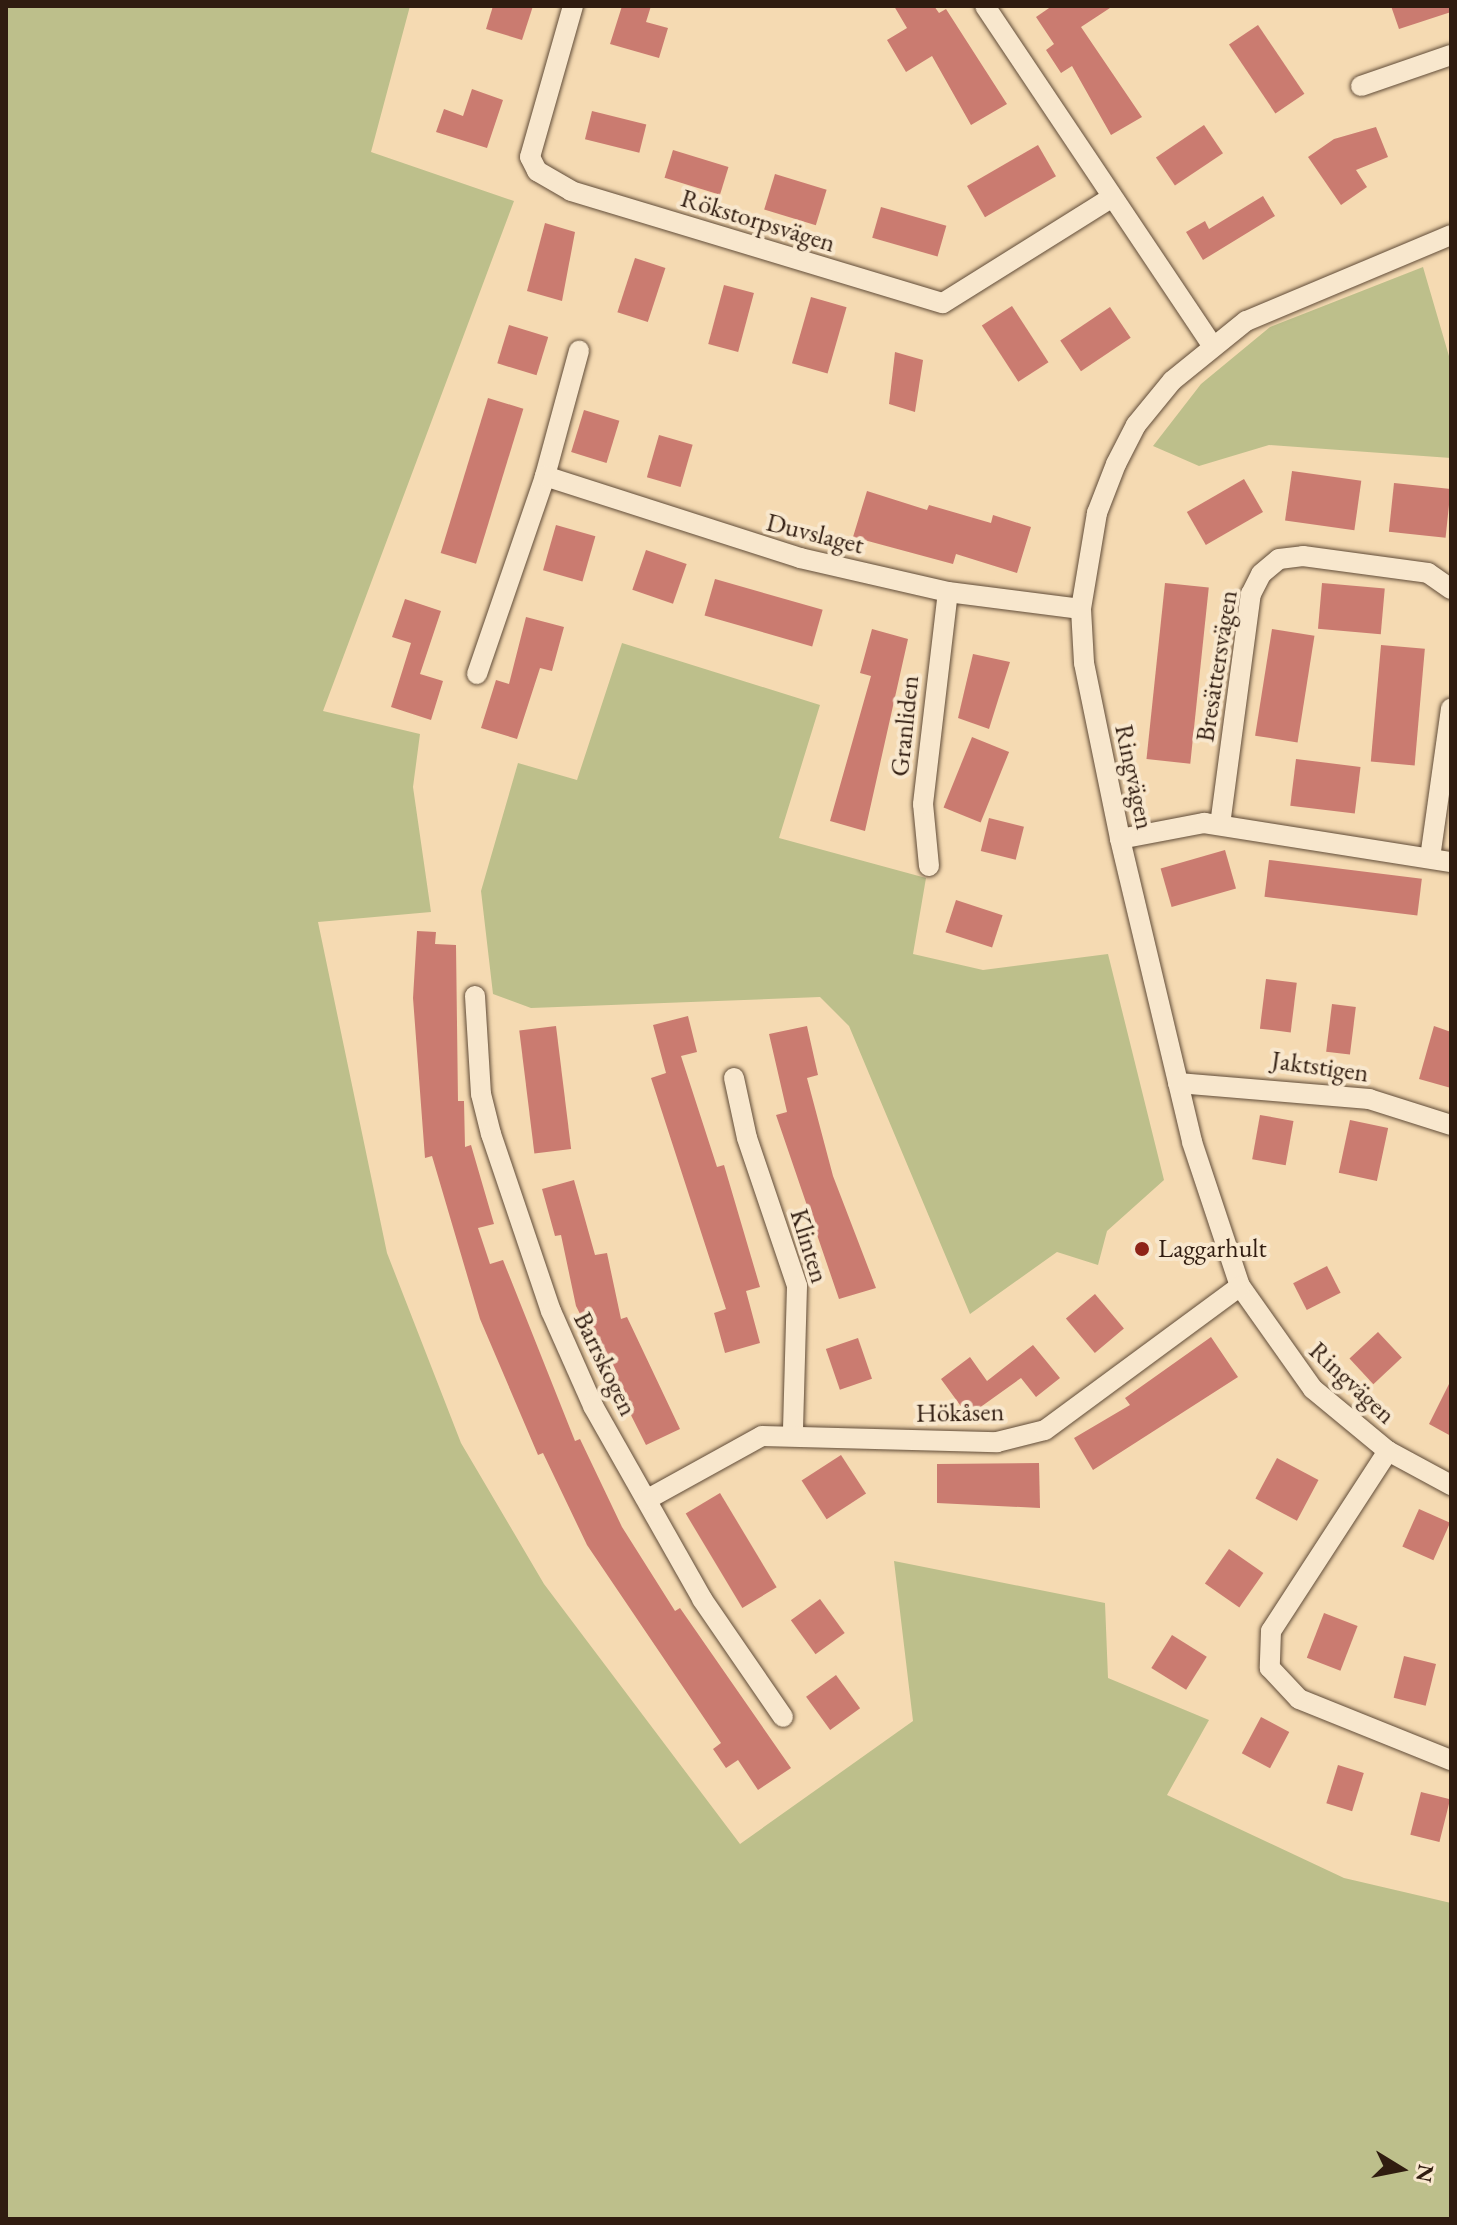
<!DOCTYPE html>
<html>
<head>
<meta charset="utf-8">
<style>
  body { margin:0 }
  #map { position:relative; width:1457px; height:2225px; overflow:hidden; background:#f5dab2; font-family:"EB Garamond",serif }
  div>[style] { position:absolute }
  .green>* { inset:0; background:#bdbf8b }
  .building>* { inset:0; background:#ca7b70; transform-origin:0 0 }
  .roads { filter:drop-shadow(0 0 2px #614c38) drop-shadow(0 0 2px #614c38) }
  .street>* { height:20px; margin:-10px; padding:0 10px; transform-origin:10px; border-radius:10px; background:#f8e7cd }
  .dots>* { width:22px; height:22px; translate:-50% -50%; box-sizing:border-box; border:4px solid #f8e7cd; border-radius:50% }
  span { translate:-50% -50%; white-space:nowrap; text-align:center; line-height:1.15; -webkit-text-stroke:8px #f8e7cd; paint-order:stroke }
  .street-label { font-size:26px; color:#301c10 }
  .poi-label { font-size:26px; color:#301c10 }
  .left { translate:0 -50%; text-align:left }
  .frame { position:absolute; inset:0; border:8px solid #301c10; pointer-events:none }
  .north { position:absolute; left:1361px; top:2129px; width:80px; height:80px; -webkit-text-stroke:6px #f8e7cd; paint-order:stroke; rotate:100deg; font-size:22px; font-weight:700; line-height:32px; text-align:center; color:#301c10 }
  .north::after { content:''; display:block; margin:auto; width:28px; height:36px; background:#301c10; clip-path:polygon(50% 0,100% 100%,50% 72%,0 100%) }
</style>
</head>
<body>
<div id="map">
  <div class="green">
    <div style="clip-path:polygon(6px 6px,410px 6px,371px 152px,514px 201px,323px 711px,420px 734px,413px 787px,431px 912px,318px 922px,387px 1253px,461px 1443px,544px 1584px,740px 1844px,913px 1721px,894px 1561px,1105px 1603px,1108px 1678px,1209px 1720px,1167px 1795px,1344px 1878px,1451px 1903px,1451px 2219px,6px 2219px)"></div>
    <div style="clip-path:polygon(1423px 267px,1451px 363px,1451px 458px,1269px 445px,1199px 466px,1153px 446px,1201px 384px,1270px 327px)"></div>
    <div style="clip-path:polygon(622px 643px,820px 705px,779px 838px,926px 878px,913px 954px,983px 970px,1108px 954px,1164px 1180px,1107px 1231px,1098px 1265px,1057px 1252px,970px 1314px,849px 1026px,820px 997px,531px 1008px,493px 994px,481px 891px,518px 763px,577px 780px)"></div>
  </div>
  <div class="building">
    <div style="clip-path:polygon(493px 6px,533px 6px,522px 40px,486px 29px)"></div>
    <div style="clip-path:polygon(622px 6px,651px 6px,646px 22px,668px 28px,659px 58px,610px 44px)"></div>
    <div style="clip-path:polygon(894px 6px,934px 6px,939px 13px,946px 9px,1007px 104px,971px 125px,932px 56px,906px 72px,887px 40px,907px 28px)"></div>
    <div style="clip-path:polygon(1052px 6px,1113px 6px,1081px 27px,1142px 117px,1111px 135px,1072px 66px,1061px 73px,1046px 50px,1054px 44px,1036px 17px)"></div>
    <div style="clip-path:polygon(1391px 6px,1451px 6px,1451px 12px,1399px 29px)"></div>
    <div style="left:1258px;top:25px;width:83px;height:35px;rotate:56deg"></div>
    <div style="clip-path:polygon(472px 89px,503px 100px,487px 148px,436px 132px,444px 109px,463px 116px)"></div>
    <div style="left:592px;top:111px;width:56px;height:29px;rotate:14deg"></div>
    <div style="left:1204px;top:125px;width:34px;height:58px;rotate:56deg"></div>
    <div style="clip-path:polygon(1376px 127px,1388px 157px,1356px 170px,1367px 187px,1341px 205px,1308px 157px,1334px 139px)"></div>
    <div style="left:1038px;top:145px;width:36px;height:82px;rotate:60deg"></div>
    <div style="left:673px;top:150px;width:58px;height:29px;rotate:17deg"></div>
    <div style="left:775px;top:174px;width:54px;height:37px;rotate:17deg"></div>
    <div style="clip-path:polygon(1263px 196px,1275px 216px,1203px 260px,1186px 232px,1205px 221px,1209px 229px)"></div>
    <div style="left:881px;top:207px;width:68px;height:32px;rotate:16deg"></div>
    <div style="clip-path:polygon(545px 223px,575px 232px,562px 301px,527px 291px)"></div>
    <div style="left:635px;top:258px;width:32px;height:57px;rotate:18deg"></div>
    <div style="left:724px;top:285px;width:31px;height:61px;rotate:15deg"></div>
    <div style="left:811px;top:297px;width:37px;height:69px;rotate:16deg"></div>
    <div style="left:1012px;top:306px;width:67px;height:36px;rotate:57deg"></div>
    <div style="left:1110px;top:307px;width:37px;height:60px;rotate:56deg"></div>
    <div style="left:509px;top:325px;width:41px;height:40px;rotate:17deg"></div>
    <div style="clip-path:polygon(895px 352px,923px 360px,915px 412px,889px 404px)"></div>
    <div style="left:488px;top:398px;width:37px;height:162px;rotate:17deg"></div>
    <div style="left:584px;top:410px;width:37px;height:44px;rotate:17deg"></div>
    <div style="left:659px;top:435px;width:35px;height:44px;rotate:16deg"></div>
    <div style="left:1292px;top:471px;width:70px;height:50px;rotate:8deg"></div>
    <div style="left:1244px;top:479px;width:38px;height:66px;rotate:60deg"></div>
    <div style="left:1394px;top:483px;width:57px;height:49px;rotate:6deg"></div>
    <div style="clip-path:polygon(867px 491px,927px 510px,929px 505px,991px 523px,993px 515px,1031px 527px,1017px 573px,956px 554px,953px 564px,853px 537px)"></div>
    <div style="left:556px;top:525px;width:41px;height:47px;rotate:16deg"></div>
    <div style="left:646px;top:550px;width:43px;height:42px;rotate:19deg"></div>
    <div style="left:715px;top:579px;width:112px;height:38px;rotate:16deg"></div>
    <div style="left:1165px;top:583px;width:44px;height:177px;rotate:6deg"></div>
    <div style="left:1322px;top:583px;width:63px;height:46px;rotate:5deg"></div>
    <div style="clip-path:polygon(405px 599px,441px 611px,420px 674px,443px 681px,431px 720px,391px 707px,411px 643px,392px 637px)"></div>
    <div style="clip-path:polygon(526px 617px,564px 627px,552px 671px,540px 668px,517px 739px,481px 728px,496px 680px,509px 684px)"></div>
    <div style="clip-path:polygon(872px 629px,908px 639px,865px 831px,830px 821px,871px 676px,860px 673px)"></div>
    <div style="left:1272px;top:629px;width:43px;height:108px;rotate:9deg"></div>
    <div style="left:1381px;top:645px;width:44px;height:117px;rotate:5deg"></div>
    <div style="clip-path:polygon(973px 654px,1010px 662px,989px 729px,958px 718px)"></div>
    <div style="left:972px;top:737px;width:40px;height:76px;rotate:22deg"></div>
    <div style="left:1296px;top:759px;width:65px;height:47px;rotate:7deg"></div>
    <div style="left:989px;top:818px;width:36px;height:34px;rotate:14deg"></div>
    <div style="left:1225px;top:850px;width:40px;height:67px;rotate:74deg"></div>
    <div style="left:1269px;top:860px;width:154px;height:37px;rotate:7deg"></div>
    <div style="left:956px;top:900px;width:49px;height:34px;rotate:18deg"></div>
    <div style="clip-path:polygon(417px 931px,436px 932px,435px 944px,456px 945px,458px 1101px,464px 1101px,465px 1147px,471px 1145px,494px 1224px,478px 1228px,490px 1264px,503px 1260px,575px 1441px,580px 1439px,622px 1527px,675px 1611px,680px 1608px,791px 1768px,758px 1790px,738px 1760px,726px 1768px,713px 1749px,721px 1743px,587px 1545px,543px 1453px,538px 1455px,480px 1319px,432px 1156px,425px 1158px,413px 998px)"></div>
    <div style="left:1266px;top:979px;width:31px;height:50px;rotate:7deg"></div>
    <div style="left:1332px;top:1004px;width:24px;height:48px;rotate:7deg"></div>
    <div style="clip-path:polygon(688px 1016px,697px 1052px,681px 1056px,717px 1167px,724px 1165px,760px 1287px,746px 1291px,760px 1343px,725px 1353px,714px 1313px,726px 1309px,651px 1078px,666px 1073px,653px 1025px)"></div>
    <div style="left:556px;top:1026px;width:124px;height:37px;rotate:83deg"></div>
    <div style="clip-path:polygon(807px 1026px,818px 1075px,807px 1078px,833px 1176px,876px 1288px,839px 1299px,776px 1115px,787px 1112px,769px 1034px)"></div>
    <div style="clip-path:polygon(1434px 1026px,1451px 1032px,1451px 1088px,1419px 1079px)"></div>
    <div style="left:1260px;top:1115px;width:34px;height:45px;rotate:10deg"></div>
    <div style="left:1350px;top:1120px;width:39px;height:54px;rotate:12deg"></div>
    <div style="clip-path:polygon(574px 1180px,595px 1255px,607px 1253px,621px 1319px,627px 1317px,680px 1429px,646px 1445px,576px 1306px,561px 1235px,555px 1236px,542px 1189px)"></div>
    <div style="left:1327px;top:1266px;width:30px;height:38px;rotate:63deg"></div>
    <div style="left:1095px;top:1294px;width:45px;height:38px;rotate:50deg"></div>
    <div style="left:1378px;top:1332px;width:35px;height:39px;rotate:47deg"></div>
    <div style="clip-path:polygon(1211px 1337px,1238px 1377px,1093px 1470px,1074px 1438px,1130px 1405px,1125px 1398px)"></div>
    <div style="left:858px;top:1338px;width:43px;height:34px;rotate:71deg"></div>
    <div style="clip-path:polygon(1033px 1345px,1060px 1378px,1036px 1397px,1021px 1378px,968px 1416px,941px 1379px,970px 1357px,987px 1381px)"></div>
    <div style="clip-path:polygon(1451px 1380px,1451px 1436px,1429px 1424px)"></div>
    <div style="left:841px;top:1455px;width:46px;height:47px;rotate:57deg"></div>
    <div style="left:1277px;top:1458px;width:47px;height:46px;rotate:28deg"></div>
    <div style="clip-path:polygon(1039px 1463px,1040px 1508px,937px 1503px,937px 1464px)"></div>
    <div style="left:720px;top:1493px;width:110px;height:40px;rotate:59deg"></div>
    <div style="left:1419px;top:1509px;width:34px;height:41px;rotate:24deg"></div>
    <div style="left:1229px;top:1549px;width:42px;height:42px;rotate:35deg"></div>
    <div style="left:820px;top:1599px;width:42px;height:36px;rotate:54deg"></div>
    <div style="left:1324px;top:1613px;width:36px;height:48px;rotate:21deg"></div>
    <div style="left:1172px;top:1635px;width:41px;height:39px;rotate:32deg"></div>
    <div style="left:1404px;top:1656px;width:33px;height:43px;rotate:14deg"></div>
    <div style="left:836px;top:1675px;width:41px;height:37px;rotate:54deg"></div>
    <div style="left:1261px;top:1717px;width:32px;height:41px;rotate:28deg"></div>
    <div style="left:1338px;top:1765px;width:27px;height:40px;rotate:17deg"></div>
    <div style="left:1421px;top:1792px;width:30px;height:44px;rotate:14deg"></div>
  </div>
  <div class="roads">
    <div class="street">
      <div style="left:573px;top:6px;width:157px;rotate:105.9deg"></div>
      <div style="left:530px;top:157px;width:16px;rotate:63deg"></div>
      <div style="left:537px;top:171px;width:39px;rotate:30deg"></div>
      <div style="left:571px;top:191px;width:388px;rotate:16.8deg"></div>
      <div style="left:943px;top:303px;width:198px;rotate:-32deg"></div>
      <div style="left:985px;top:6px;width:408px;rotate:56.2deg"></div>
      <div style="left:1361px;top:86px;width:95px;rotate:-19deg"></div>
      <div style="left:1451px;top:235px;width:222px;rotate:157.2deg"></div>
      <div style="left:1246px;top:321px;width:95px;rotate:141deg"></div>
      <div style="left:1172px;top:381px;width:57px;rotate:129.3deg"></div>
      <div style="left:1136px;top:425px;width:44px;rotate:117.1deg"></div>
      <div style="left:1116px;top:464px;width:53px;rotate:111.2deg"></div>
      <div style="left:1097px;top:513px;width:97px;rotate:99.5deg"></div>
      <div style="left:1081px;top:609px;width:54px;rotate:86.8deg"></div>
      <div style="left:1084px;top:663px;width:180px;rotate:78.4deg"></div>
      <div style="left:1120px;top:839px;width:311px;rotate:76.6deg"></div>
      <div style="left:1192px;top:1142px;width:152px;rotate:71.6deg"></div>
      <div style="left:1240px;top:1286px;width:126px;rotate:54.7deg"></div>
      <div style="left:1313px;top:1389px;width:97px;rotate:39.6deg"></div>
      <div style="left:1388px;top:1451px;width:72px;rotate:28.4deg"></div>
      <div style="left:545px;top:476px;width:130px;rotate:-74.8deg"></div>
      <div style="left:477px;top:674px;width:209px;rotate:-71deg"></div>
      <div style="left:545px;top:476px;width:268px;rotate:17.8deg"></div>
      <div style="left:800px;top:558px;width:152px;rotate:12.9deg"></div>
      <div style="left:948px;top:592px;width:134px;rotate:7.3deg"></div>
      <div style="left:1220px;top:825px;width:233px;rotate:-82.4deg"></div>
      <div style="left:1251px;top:594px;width:22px;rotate:-63deg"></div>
      <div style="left:1261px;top:574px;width:23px;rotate:-40deg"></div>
      <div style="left:1279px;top:559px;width:24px;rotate:-7deg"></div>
      <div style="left:1303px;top:556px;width:126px;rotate:7.7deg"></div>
      <div style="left:1428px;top:573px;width:28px;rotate:35deg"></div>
      <div style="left:1120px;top:839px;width:86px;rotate:-10.8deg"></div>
      <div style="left:1204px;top:823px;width:250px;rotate:9deg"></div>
      <div style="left:1430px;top:858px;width:151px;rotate:-82deg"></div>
      <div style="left:929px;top:866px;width:62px;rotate:-95.5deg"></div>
      <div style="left:923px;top:804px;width:213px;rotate:-83.3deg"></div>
      <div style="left:475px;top:996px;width:98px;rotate:86.5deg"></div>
      <div style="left:481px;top:1094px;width:41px;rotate:76deg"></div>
      <div style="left:491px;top:1134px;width:187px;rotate:71.3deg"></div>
      <div style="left:551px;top:1311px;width:104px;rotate:66.1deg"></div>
      <div style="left:593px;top:1406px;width:222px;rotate:60.5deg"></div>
      <div style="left:702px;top:1599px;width:143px;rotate:55.5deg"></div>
      <div style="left:734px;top:1078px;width:61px;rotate:77.8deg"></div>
      <div style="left:747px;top:1138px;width:156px;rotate:71.3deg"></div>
      <div style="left:797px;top:1286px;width:147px;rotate:91.6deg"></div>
      <div style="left:1178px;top:1083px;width:192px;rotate:4.8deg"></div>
      <div style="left:1369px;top:1099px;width:86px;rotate:17.6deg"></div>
      <div style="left:1388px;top:1451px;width:215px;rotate:123deg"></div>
      <div style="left:1271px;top:1631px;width:37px;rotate:92deg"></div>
      <div style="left:1270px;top:1668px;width:42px;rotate:46.9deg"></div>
      <div style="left:1299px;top:1699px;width:164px;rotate:21.9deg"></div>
      <div style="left:648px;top:1499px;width:130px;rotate:-28.9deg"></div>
      <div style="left:762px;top:1436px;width:235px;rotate:1.5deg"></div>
      <div style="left:997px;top:1442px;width:49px;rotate:-14deg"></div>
      <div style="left:1045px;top:1430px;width:242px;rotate:-36.4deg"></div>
    </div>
  </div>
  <div class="dots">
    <div style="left:1142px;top:1249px;background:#8f2418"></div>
  </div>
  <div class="street-label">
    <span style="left:758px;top:221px;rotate:17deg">Rökstorpsvägen</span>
    <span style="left:815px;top:534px;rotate:14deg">Duvslaget</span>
    <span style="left:1217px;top:666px;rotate:-81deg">Bresättersvägen</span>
    <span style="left:905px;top:726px;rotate:-84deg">Granliden</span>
    <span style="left:1134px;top:777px;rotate:78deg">Ringvägen</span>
    <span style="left:1320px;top:1067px;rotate:8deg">Jaktstigen</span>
    <span style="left:809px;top:1246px;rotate:73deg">Klinten</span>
    <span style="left:605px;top:1364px;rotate:64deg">Barrskogen</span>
    <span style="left:1352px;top:1383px;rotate:43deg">Ringvägen</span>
    <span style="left:960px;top:1413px;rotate:-1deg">Hökåsen</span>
  </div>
  <div class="poi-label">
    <span class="left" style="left:1158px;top:1249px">Laggarhult</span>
  </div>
  <div class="frame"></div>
  <div class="north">N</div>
</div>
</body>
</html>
